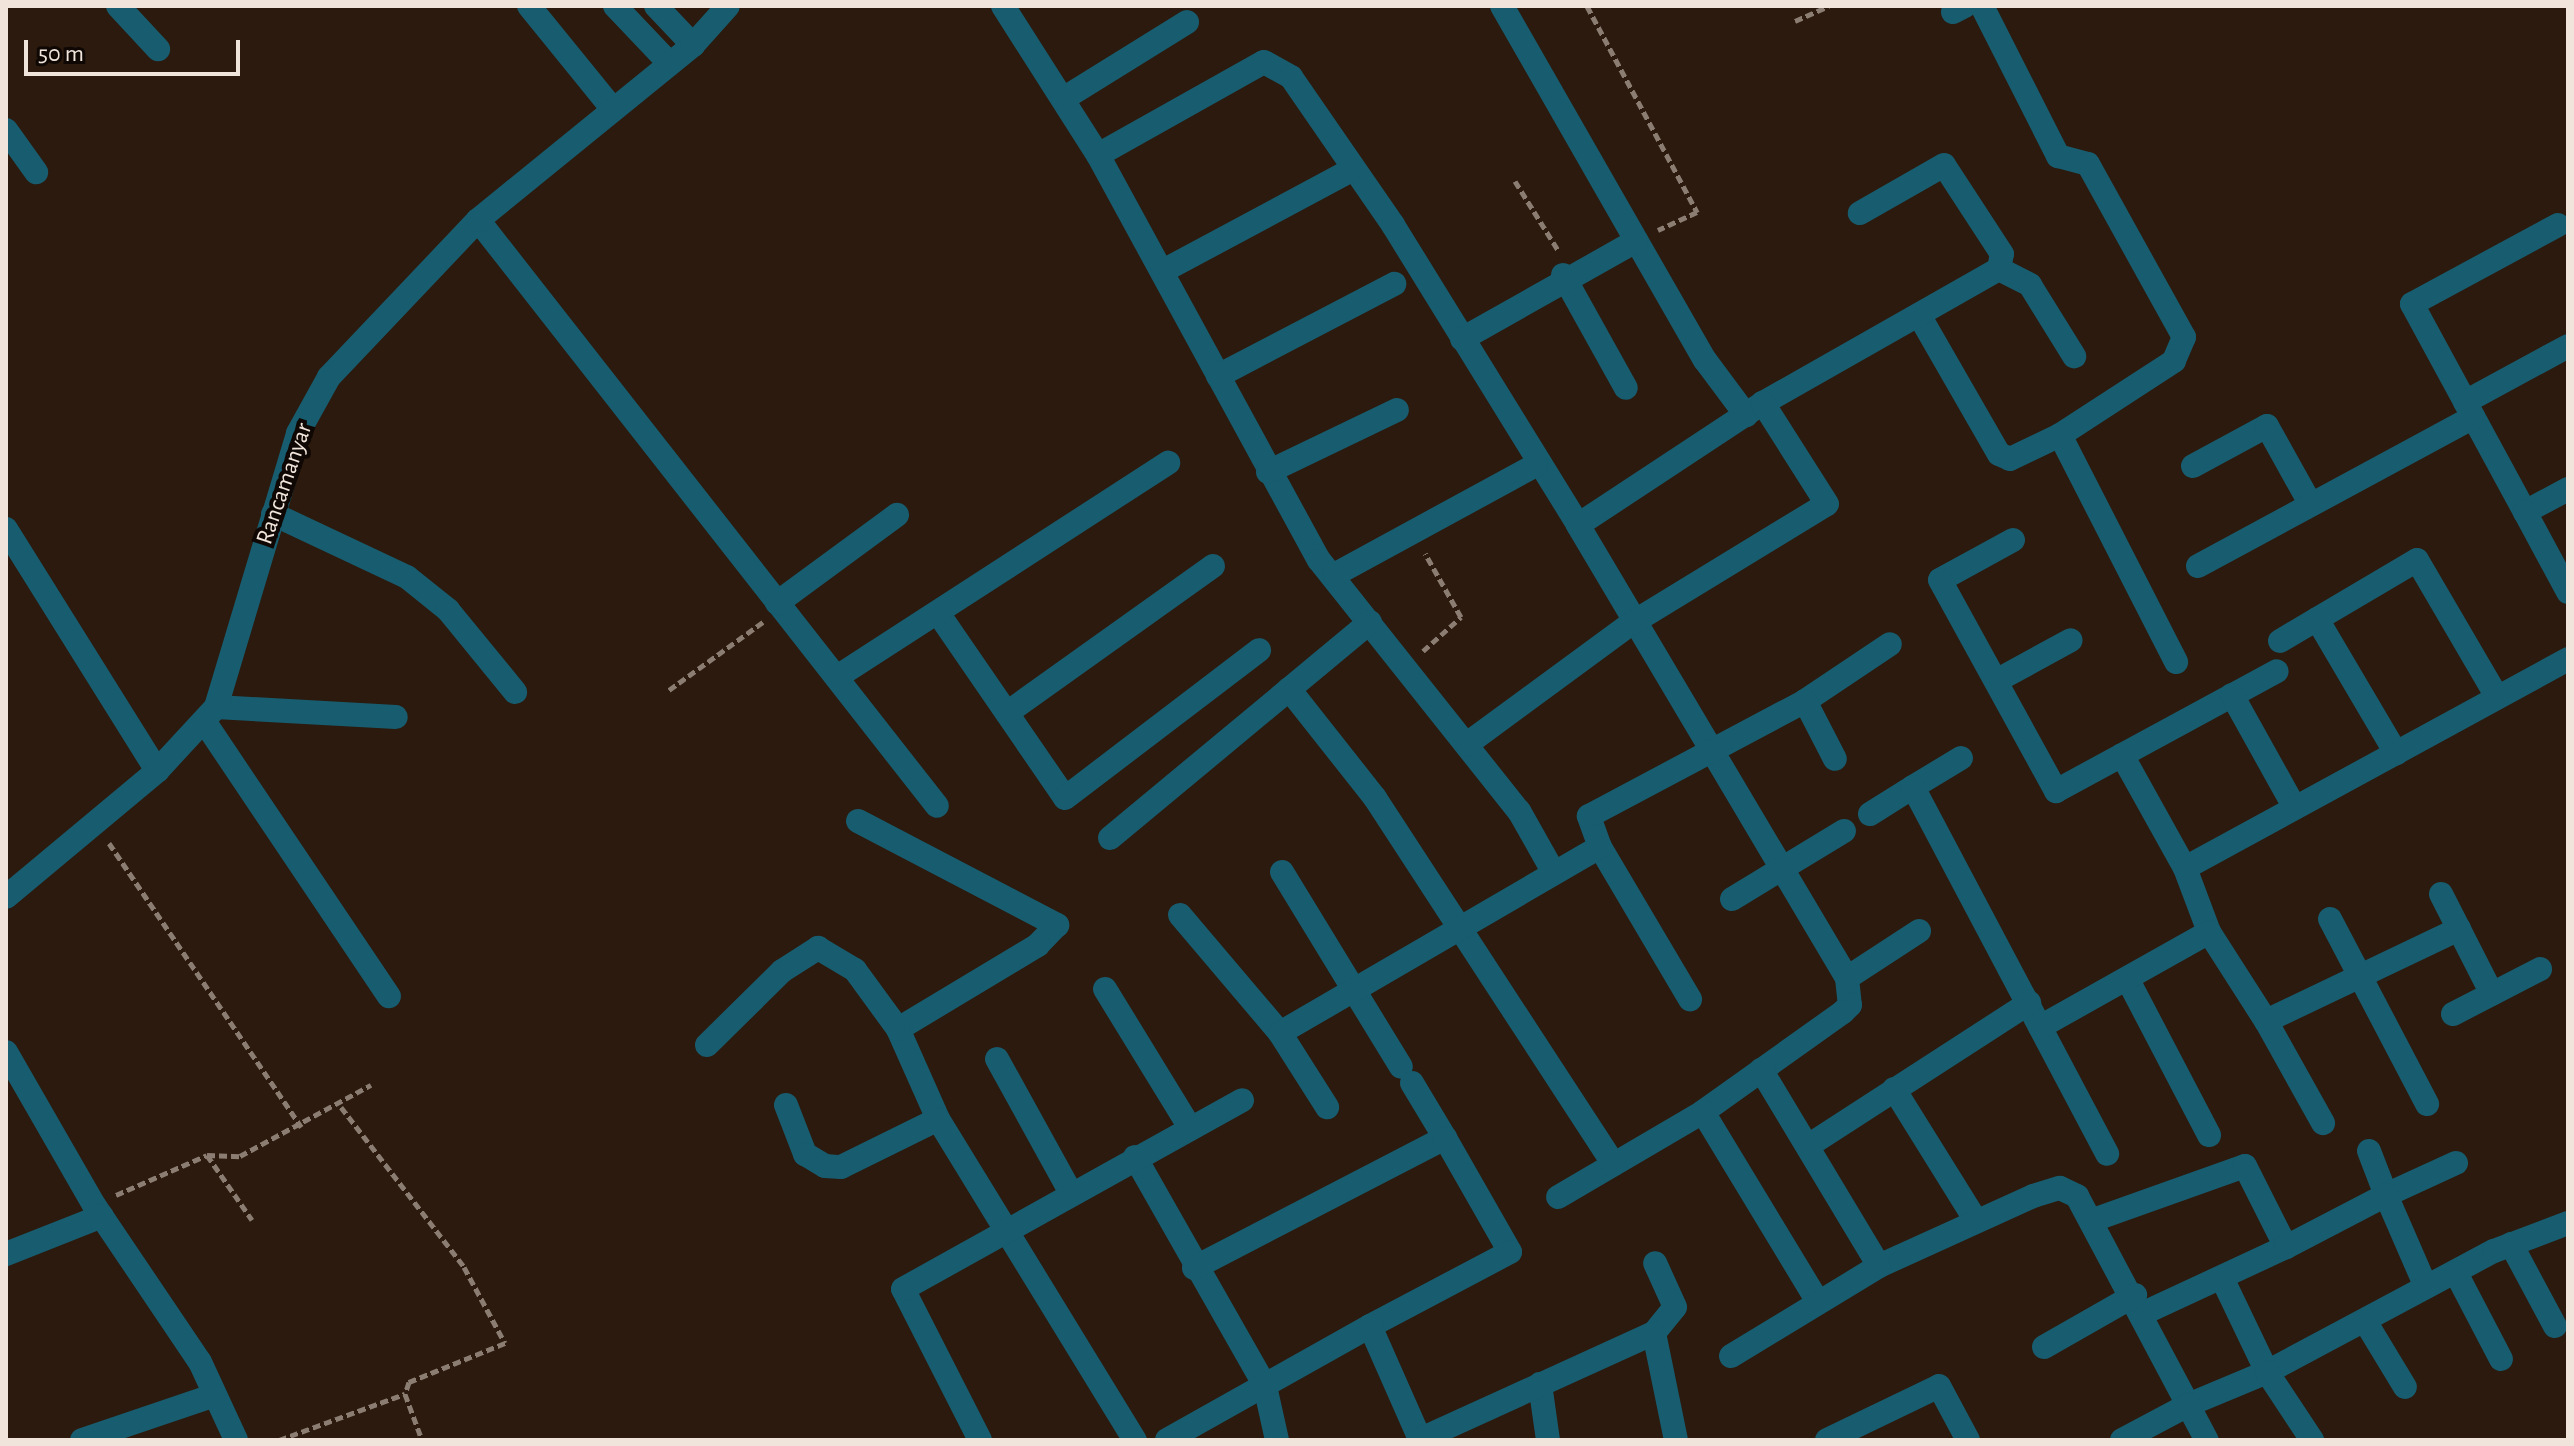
<!DOCTYPE html>
<html>
<head>
<meta charset="utf-8">
<style>
  body { margin:0 }
  #map { position:relative; width:2574px; height:1446px; overflow:hidden; background:#2b1a0d; font-family:"Alegreya Sans",sans-serif }
  div>[style] { position:absolute }
  .path>* { height:5px; margin-top:-2.5px; transform-origin:0; background:repeating-linear-gradient(90deg,#8c7d72 0 8px,transparent 0 12px) }
  .minor>* { height:24px; margin:-12px; padding:0 12px; transform-origin:12px; border-radius:12px; background:#185c6f }
  span { translate:-50% -50%; white-space:nowrap; text-align:center; line-height:1.15; -webkit-text-stroke:8px #0e0703; paint-order:stroke }
  .street-label { font-size:24px; color:#f0e4db }
  .frame { position:absolute; inset:0; border:8px solid #f0e4db; pointer-events:none }
  .scale { position:absolute; left:24px; top:40px; width:216px; height:36px; box-sizing:border-box; border:4px solid #f0e4db; border-top:0; padding-left:10px; font-size:24px; line-height:28px; white-space:nowrap; color:#f0e4db; -webkit-text-stroke:6px #0e0703; paint-order:stroke }
</style>
</head>
<body>
<div id="map">
  <div class="path">
    <div style="left:1587px;top:6px;width:234px;rotate:61.9deg"></div>
    <div style="left:1697px;top:212px;width:43px;rotate:155.2deg"></div>
    <div style="left:1795px;top:21px;width:37px;rotate:-24deg"></div>
    <div style="left:1515px;top:181px;width:81px;rotate:58.1deg"></div>
    <div style="left:1423px;top:651px;width:51px;rotate:-41.8deg"></div>
    <div style="left:1461px;top:617px;width:73px;rotate:-119.4deg"></div>
    <div style="left:669px;top:690px;width:116px;rotate:-35.9deg"></div>
    <div style="left:109px;top:843px;width:343px;rotate:55.9deg"></div>
    <div style="left:341px;top:1107px;width:202px;rotate:52.4deg"></div>
    <div style="left:464px;top:1267px;width:86px;rotate:61.7deg"></div>
    <div style="left:505px;top:1343px;width:104px;rotate:157.9deg"></div>
    <div style="left:409px;top:1382px;width:13px;rotate:108deg"></div>
    <div style="left:207px;top:1155px;width:79px;rotate:55.3deg"></div>
    <div style="left:116px;top:1195px;width:99px;rotate:-23.7deg"></div>
    <div style="left:207px;top:1155px;width:33px;rotate:2deg"></div>
    <div style="left:240px;top:1156px;width:149px;rotate:-28.5deg"></div>
    <div style="left:279px;top:1440px;width:134px;rotate:-20.1deg"></div>
    <div style="left:405px;top:1394px;width:49px;rotate:69.7deg"></div>
  </div>
  <div class="minor">
    <div style="left:118px;top:6px;width:59px;rotate:47.1deg"></div>
    <div style="left:529px;top:6px;width:130px;rotate:50.9deg"></div>
    <div style="left:615px;top:6px;width:79px;rotate:46.5deg"></div>
    <div style="left:656px;top:6px;width:54px;rotate:46.5deg"></div>
    <div style="left:1003px;top:6px;width:177px;rotate:57.5deg"></div>
    <div style="left:1098px;top:155px;width:461px;rotate:61.4deg"></div>
    <div style="left:1319px;top:560px;width:321px;rotate:51.5deg"></div>
    <div style="left:1519px;top:811px;width:71px;rotate:60.6deg"></div>
    <div style="left:1502px;top:6px;width:408px;rotate:60.2deg"></div>
    <div style="left:1705px;top:360px;width:69px;rotate:53.3deg"></div>
    <div style="left:1984px;top:10px;width:164px;rotate:63.1deg"></div>
    <div style="left:2058px;top:156px;width:31px;rotate:15deg"></div>
    <div style="left:2088px;top:164px;width:198px;rotate:61deg"></div>
    <div style="left:2184px;top:337px;width:26px;rotate:113deg"></div>
    <div style="left:2174px;top:361px;width:136px;rotate:147deg"></div>
    <div style="left:1953px;top:12px;width:13px;rotate:-27deg"></div>
    <div style="left:1063px;top:99px;width:146px;rotate:-31.8deg"></div>
    <div style="left:6px;top:130px;width:52px;rotate:54.5deg"></div>
    <div style="left:1098px;top:155px;width:190px;rotate:-29.3deg"></div>
    <div style="left:1264px;top:62px;width:31px;rotate:29deg"></div>
    <div style="left:1291px;top:77px;width:180px;rotate:55.4deg"></div>
    <div style="left:1393px;top:225px;width:352px;rotate:58.3deg"></div>
    <div style="left:1578px;top:525px;width:527px;rotate:59.3deg"></div>
    <div style="left:1847px;top:978px;width:27px;rotate:84deg"></div>
    <div style="left:1850px;top:1005px;width:10px;rotate:135deg"></div>
    <div style="left:1843px;top:1012px;width:172px;rotate:144.5deg"></div>
    <div style="left:1703px;top:1112px;width:168px;rotate:149.6deg"></div>
    <div style="left:478px;top:220px;width:744px;rotate:51.93deg"></div>
    <div style="left:2558px;top:225px;width:166px;rotate:151.6deg"></div>
    <div style="left:2412px;top:304px;width:237px;rotate:61.5deg"></div>
    <div style="left:2525px;top:512px;width:49px;rotate:-28.1deg"></div>
    <div style="left:1999px;top:269px;width:35px;rotate:27deg"></div>
    <div style="left:2030px;top:285px;width:84px;rotate:58.2deg"></div>
    <div style="left:1163px;top:271px;width:213px;rotate:-28.2deg"></div>
    <div style="left:1563px;top:275px;width:129px;rotate:60.9deg"></div>
    <div style="left:1919px;top:315px;width:160px;rotate:60.1deg"></div>
    <div style="left:1999px;top:454px;width:12px;rotate:24deg"></div>
    <div style="left:2010px;top:459px;width:55px;rotate:-25.6deg"></div>
    <div style="left:2060px;top:435px;width:255px;rotate:62.9deg"></div>
    <div style="left:1462px;top:339px;width:200px;rotate:-29.4deg"></div>
    <div style="left:1218px;top:376px;width:199px;rotate:-27.6deg"></div>
    <div style="left:2465px;top:402px;width:117px;rotate:-28.5deg"></div>
    <div style="left:2193px;top:466px;width:84px;rotate:-28.4deg"></div>
    <div style="left:2267px;top:426px;width:90px;rotate:60.9deg"></div>
    <div style="left:1268px;top:472px;width:143px;rotate:-25.7deg"></div>
    <div style="left:2525px;top:512px;width:91px;rotate:61.7deg"></div>
    <div style="left:273px;top:514px;width:148px;rotate:25.2deg"></div>
    <div style="left:407px;top:577px;width:53px;rotate:38.8deg"></div>
    <div style="left:448px;top:610px;width:106px;rotate:50.7deg"></div>
    <div style="left:1578px;top:525px;width:222px;rotate:-33.4deg"></div>
    <div style="left:1763px;top:403px;width:271px;rotate:-29.6deg"></div>
    <div style="left:1999px;top:269px;width:15px;rotate:-79deg"></div>
    <div style="left:2002px;top:254px;width:106px;rotate:-123.1deg"></div>
    <div style="left:1944px;top:165px;width:97px;rotate:150.3deg"></div>
    <div style="left:6px;top:529px;width:285px;rotate:58deg"></div>
    <div style="left:2013px;top:540px;width:83px;rotate:151.3deg"></div>
    <div style="left:1940px;top:580px;width:241px;rotate:61.2deg"></div>
    <div style="left:2056px;top:791px;width:251px;rotate:-28.5deg"></div>
    <div style="left:2198px;top:566px;width:313px;rotate:-28.4deg"></div>
    <div style="left:1334px;top:575px;width:230px;rotate:-28.6deg"></div>
    <div style="left:777px;top:603px;width:149px;rotate:-36.3deg"></div>
    <div style="left:938px;top:613px;width:224px;rotate:55.5deg"></div>
    <div style="left:1065px;top:798px;width:244px;rotate:-37.3deg"></div>
    <div style="left:2317px;top:619px;width:156px;rotate:59.5deg"></div>
    <div style="left:2280px;top:641px;width:159px;rotate:-30.6deg"></div>
    <div style="left:2417px;top:560px;width:159px;rotate:59.7deg"></div>
    <div style="left:840px;top:675px;width:391px;rotate:-32.9deg"></div>
    <div style="left:1996px;top:681px;width:85px;rotate:-28.7deg"></div>
    <div style="left:1289px;top:689px;width:139px;rotate:51.7deg"></div>
    <div style="left:1375px;top:798px;width:437px;rotate:56.9deg"></div>
    <div style="left:2232px;top:695px;width:129px;rotate:60.9deg"></div>
    <div style="left:1805px;top:701px;width:102px;rotate:-33.8deg"></div>
    <div style="left:216px;top:707px;width:180px;rotate:3.2deg"></div>
    <div style="left:1007px;top:713px;width:253px;rotate:-35.5deg"></div>
    <div style="left:206px;top:724px;width:328px;rotate:56.1deg"></div>
    <div style="left:1467px;top:744px;width:205px;rotate:-36.3deg"></div>
    <div style="left:1632px;top:623px;width:228px;rotate:-31.4deg"></div>
    <div style="left:1827px;top:504px;width:120px;rotate:-122.4deg"></div>
    <div style="left:2122px;top:755px;width:129px;rotate:60.9deg"></div>
    <div style="left:2185px;top:868px;width:68px;rotate:69.4deg"></div>
    <div style="left:2209px;top:932px;width:106px;rotate:57.4deg"></div>
    <div style="left:2266px;top:1021px;width:214px;rotate:-25.5deg"></div>
    <div style="left:1913px;top:787px;width:56px;rotate:-31.1deg"></div>
    <div style="left:1870px;top:814px;width:51px;rotate:-32.1deg"></div>
    <div style="left:1913px;top:787px;width:415px;rotate:62.1deg"></div>
    <div style="left:858px;top:821px;width:225px;rotate:27.6deg"></div>
    <div style="left:1057px;top:925px;width:28px;rotate:134deg"></div>
    <div style="left:1038px;top:945px;width:163px;rotate:149deg"></div>
    <div style="left:898px;top:1029px;width:98px;rotate:66deg"></div>
    <div style="left:938px;top:1119px;width:377px;rotate:58.5deg"></div>
    <div style="left:1110px;top:838px;width:338px;rotate:-39.7deg"></div>
    <div style="left:1600px;top:847px;width:177px;rotate:59.4deg"></div>
    <div style="left:2185px;top:868px;width:436px;rotate:-28.6deg"></div>
    <div style="left:1282px;top:872px;width:228px;rotate:58.6deg"></div>
    <div style="left:2441px;top:894px;width:112px;rotate:63deg"></div>
    <div style="left:6px;top:897px;width:197px;rotate:-39.8deg"></div>
    <div style="left:157px;top:771px;width:87px;rotate:-47.3deg"></div>
    <div style="left:216px;top:707px;width:286px;rotate:-73.3deg"></div>
    <div style="left:298px;top:433px;width:64px;rotate:-61deg"></div>
    <div style="left:329px;top:377px;width:216px;rotate:-46.5deg"></div>
    <div style="left:478px;top:220px;width:277px;rotate:-39.1deg"></div>
    <div style="left:693px;top:45px;width:52px;rotate:-48.1deg"></div>
    <div style="left:1732px;top:899px;width:131px;rotate:-31.3deg"></div>
    <div style="left:1180px;top:915px;width:155px;rotate:49.7deg"></div>
    <div style="left:1280px;top:1033px;width:370px;rotate:-30.2deg"></div>
    <div style="left:1600px;top:847px;width:33px;rotate:-110deg"></div>
    <div style="left:1589px;top:816px;width:245px;rotate:-28deg"></div>
    <div style="left:1805px;top:701px;width:65px;rotate:62.7deg"></div>
    <div style="left:2330px;top:919px;width:209px;rotate:62.3deg"></div>
    <div style="left:1847px;top:978px;width:86px;rotate:-33.1deg"></div>
    <div style="left:2128px;top:980px;width:175px;rotate:62.4deg"></div>
    <div style="left:1105px;top:989px;width:161px;rotate:58.5deg"></div>
    <div style="left:2453px;top:1014px;width:98px;rotate:-27.3deg"></div>
    <div style="left:2266px;top:1021px;width:117px;rotate:60.8deg"></div>
    <div style="left:2040px;top:1027px;width:194px;rotate:-29.3deg"></div>
    <div style="left:1280px;top:1033px;width:88px;rotate:57.6deg"></div>
    <div style="left:707px;top:1045px;width:105px;rotate:-44.6deg"></div>
    <div style="left:782px;top:971px;width:43px;rotate:-32.6deg"></div>
    <div style="left:818px;top:948px;width:43px;rotate:30.7deg"></div>
    <div style="left:855px;top:970px;width:73px;rotate:53.9deg"></div>
    <div style="left:6px;top:1052px;width:177px;rotate:60.1deg"></div>
    <div style="left:94px;top:1205px;width:189px;rotate:56deg"></div>
    <div style="left:200px;top:1362px;width:86px;rotate:65.2deg"></div>
    <div style="left:997px;top:1059px;width:153px;rotate:61.1deg"></div>
    <div style="left:1412px;top:1083px;width:64px;rotate:59deg"></div>
    <div style="left:1894px;top:1089px;width:153px;rotate:58.1deg"></div>
    <div style="left:786px;top:1105px;width:53px;rotate:68.8deg"></div>
    <div style="left:805px;top:1154px;width:23px;rotate:31deg"></div>
    <div style="left:825px;top:1166px;width:16px;rotate:4deg"></div>
    <div style="left:841px;top:1167px;width:108px;rotate:-26.3deg"></div>
    <div style="left:1703px;top:1112px;width:220px;rotate:58.8deg"></div>
    <div style="left:1811px;top:1144px;width:260px;rotate:-32.9deg"></div>
    <div style="left:2369px;top:1151px;width:47px;rotate:68.9deg"></div>
    <div style="left:2386px;top:1195px;width:77px;rotate:-24.6deg"></div>
    <div style="left:1135px;top:1157px;width:263px;rotate:60.4deg"></div>
    <div style="left:1265px;top:1386px;width:55px;rotate:77.5deg"></div>
    <div style="left:2096px;top:1219px;width:158px;rotate:-19.6deg"></div>
    <div style="left:2245px;top:1166px;width:91px;rotate:63.2deg"></div>
    <div style="left:2286px;top:1247px;width:157px;rotate:155.1deg"></div>
    <div style="left:2511px;top:1244px;width:93px;rotate:61.8deg"></div>
    <div style="left:2286px;top:1247px;width:113px;rotate:-27.5deg"></div>
    <div style="left:2386px;top:1195px;width:100px;rotate:66.5deg"></div>
    <div style="left:6px;top:1254px;width:103px;rotate:-21.6deg"></div>
    <div style="left:1879px;top:1266px;width:169px;rotate:-24.4deg"></div>
    <div style="left:2033px;top:1196px;width:28px;rotate:-17deg"></div>
    <div style="left:2060px;top:1188px;width:19px;rotate:25deg"></div>
    <div style="left:2077px;top:1196px;width:237px;rotate:62deg"></div>
    <div style="left:2188px;top:1405px;width:86px;rotate:-22.7deg"></div>
    <div style="left:2267px;top:1372px;width:257px;rotate:-28.1deg"></div>
    <div style="left:2494px;top:1251px;width:79px;rotate:-20.7deg"></div>
    <div style="left:1194px;top:1268px;width:283px;rotate:-27.4deg"></div>
    <div style="left:1445px;top:1138px;width:131px;rotate:60.3deg"></div>
    <div style="left:1510px;top:1252px;width:158px;rotate:152.1deg"></div>
    <div style="left:2456px;top:1273px;width:97px;rotate:62.4deg"></div>
    <div style="left:2222px;top:1278px;width:104px;rotate:64.4deg"></div>
    <div style="left:2267px;top:1372px;width:82px;rotate:56.5deg"></div>
    <div style="left:2365px;top:1321px;width:77px;rotate:58.8deg"></div>
    <div style="left:1654px;top:1333px;width:33px;rotate:-51deg"></div>
    <div style="left:1675px;top:1307px;width:48px;rotate:-114.4deg"></div>
    <div style="left:2044px;top:1347px;width:105px;rotate:-29.7deg"></div>
    <div style="left:1731px;top:1356px;width:173px;rotate:-31.3deg"></div>
    <div style="left:1879px;top:1266px;width:229px;rotate:-121deg"></div>
    <div style="left:1540px;top:1384px;width:57px;rotate:81.9deg"></div>
    <div style="left:82px;top:1440px;width:140px;rotate:-18.7deg"></div>
    <div style="left:980px;top:1440px;width:169px;rotate:-117deg"></div>
    <div style="left:903px;top:1289px;width:388px;rotate:-29.1deg"></div>
    <div style="left:1167px;top:1440px;width:233px;rotate:-29.3deg"></div>
    <div style="left:1370px;top:1326px;width:121px;rotate:66.2deg"></div>
    <div style="left:1419px;top:1440px;width:258px;rotate:-24.5deg"></div>
    <div style="left:1654px;top:1333px;width:109px;rotate:78.4deg"></div>
    <div style="left:1827px;top:1440px;width:124px;rotate:-25.7deg"></div>
    <div style="left:1939px;top:1386px;width:61px;rotate:61.8deg"></div>
    <div style="left:2122px;top:1440px;width:75px;rotate:-27.9deg"></div>
    <div style="left:2188px;top:1405px;width:40px;rotate:62deg"></div>
  </div>
  <div class="street-label">
    <span style="left:285px;top:484px;rotate:-71deg">Rancamanyar</span>
  </div>
  <div class="frame"></div>
  <div class="scale">50 m</div>
</div>
</body>
</html>
